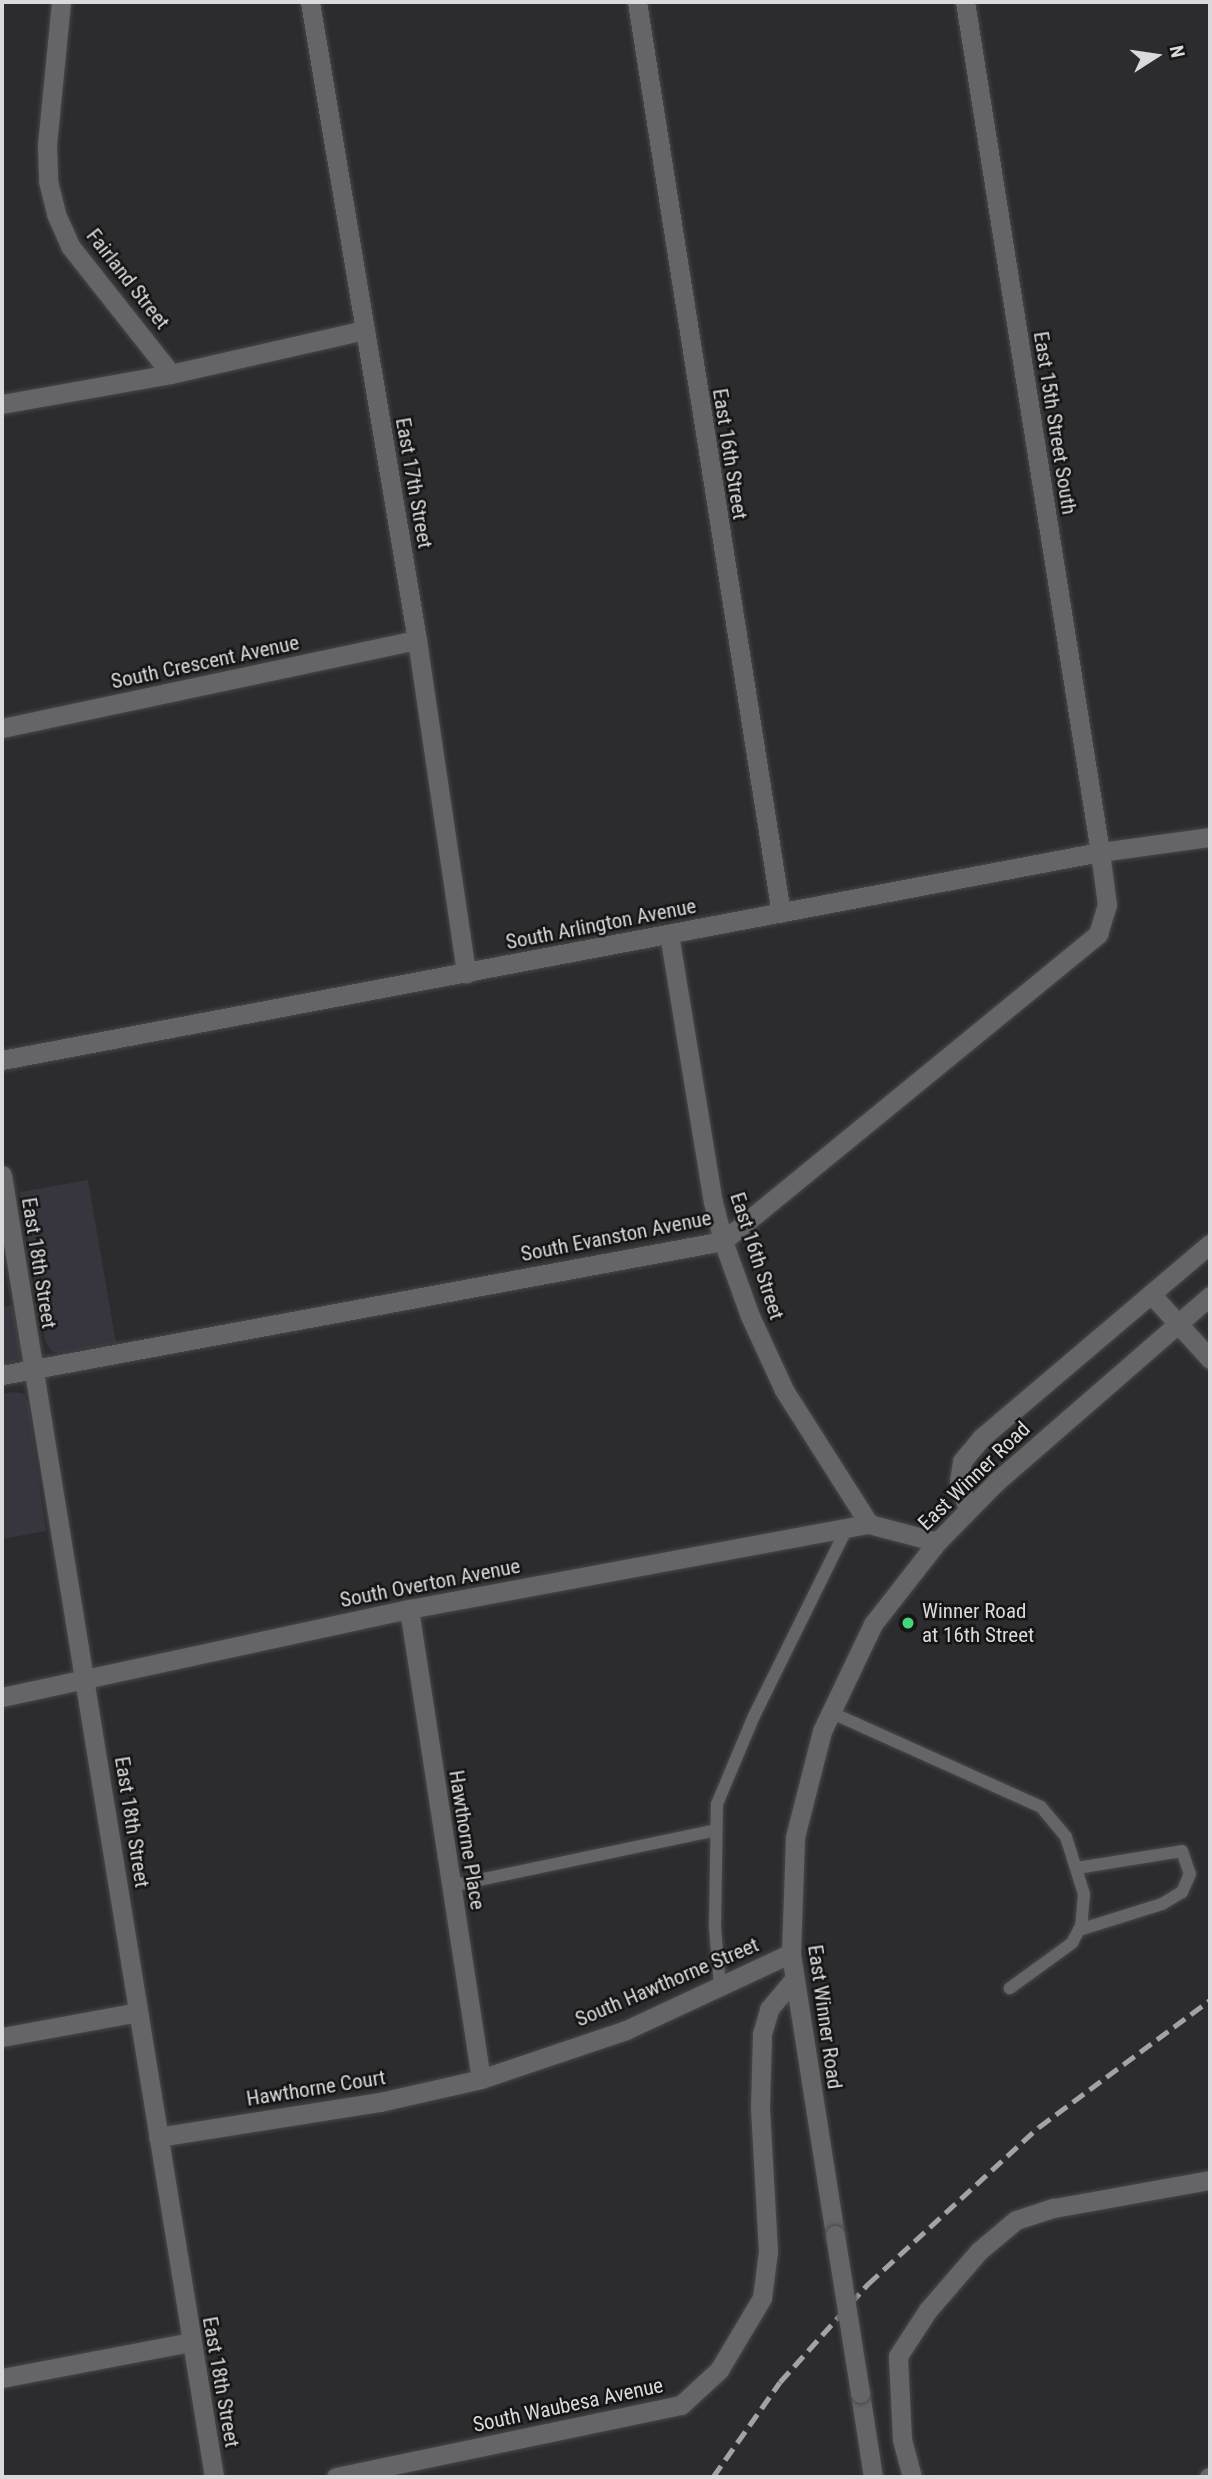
<!DOCTYPE html>
<html>
<head>
<meta charset="utf-8">
<style>
  body { margin:0 }
  #map { position:relative; width:1212px; height:2479px; overflow:hidden; background:#2c2c2f; font-family:"Roboto Condensed",sans-serif }
  div>[style] { position:absolute }
  .built>* { inset:0; background:#37363e }
  .roads { filter:drop-shadow(0 0 2px #48484a) drop-shadow(0 0 2px #48484a) }
  .service>* { height:12px; margin:-6px; padding:0 6px; transform-origin:6px; border-radius:6px; background:#656568 }
  .minor>* { height:19px; margin:-9.5px; padding:0 9.5px; transform-origin:9.5px; border-radius:9.5px; background:#656568 }
  .tertiary>* { height:19px; margin:-9.5px; padding:0 9.5px; transform-origin:9.5px; border-radius:9.5px; background:#656568 }
  .rail>* { height:5px; margin-top:-2.5px; transform-origin:0; background:repeating-linear-gradient(90deg,#a3a3a5 0 14px,transparent 0 21px) }
  .bridges { filter:drop-shadow(0 0 2px #48484a) drop-shadow(0 0 2px #48484a) }
  .minor-bridge>* { height:19px; margin:-9.5px; padding:0 9.5px; transform-origin:9.5px; border-radius:9.5px; background:#656568 }
  .dots>* { width:19px; height:19px; translate:-50% -50%; box-sizing:border-box; border:4px solid #151516; border-radius:50% }
  span { translate:-50% -50%; white-space:nowrap; text-align:center; line-height:1.15; -webkit-text-stroke:5px #151516; paint-order:stroke }
  .street-label { font-size:21px; color:#dadadc }
  .poi-label { font-size:21px; color:#dadadc }
  .left { translate:0 -50%; text-align:left }
  .frame { position:absolute; inset:0; border:4px solid #dadadc; pointer-events:none }
  .north { position:absolute; left:1121px; top:21px; width:70px; height:70px; -webkit-text-stroke:5px #151516; paint-order:stroke; rotate:78deg; font-size:19px; font-weight:700; line-height:28px; text-align:center; color:#dadadc }
  .north::after { content:''; display:block; margin:auto; width:24px; height:32px; background:#dadadc; clip-path:polygon(50% 0,100% 100%,50% 72%,0 100%) }
</style>
</head>
<body>
<div id="map">
  <div class="built">
    <div style="clip-path:polygon(88px 1180px,116px 1343px,58px 1353px,51px 1351px,45px 1340px,20px 1192px)"></div>
    <div style="clip-path:polygon(14px 1305px,21px 1351px,19px 1360px,2px 1367px,2px 1307px)"></div>
    <div style="clip-path:polygon(14px 1392px,24px 1394px,28px 1403px,46px 1531px,2px 1539px,2px 1394px)"></div>
  </div>
  <div class="roads">
    <div class="service">
      <div style="left:830px;top:1712px;width:231px;rotate:24.2deg"></div>
      <div style="left:1041px;top:1807px;width:39px;rotate:50deg"></div>
      <div style="left:1066px;top:1837px;width:60px;rotate:72.5deg"></div>
      <div style="left:1084px;top:1894px;width:32px;rotate:95deg"></div>
      <div style="left:1081px;top:1926px;width:19px;rotate:118deg"></div>
      <div style="left:1072px;top:1943px;width:77px;rotate:144deg"></div>
      <div style="left:1077px;top:1868px;width:106px;rotate:-9.2deg"></div>
      <div style="left:1182px;top:1851px;width:24px;rotate:71deg"></div>
      <div style="left:1190px;top:1874px;width:20px;rotate:114deg"></div>
      <div style="left:1182px;top:1892px;width:23px;rotate:149deg"></div>
      <div style="left:1162px;top:1904px;width:87px;rotate:162.6deg"></div>
      <div style="left:451px;top:1886px;width:271px;rotate:-11.9deg"></div>
      <div style="left:720px;top:1986px;width:58px;rotate:-94.9deg"></div>
      <div style="left:715px;top:1928px;width:124px;rotate:-89.1deg"></div>
      <div style="left:717px;top:1804px;width:95px;rotate:-67.2deg"></div>
      <div style="left:754px;top:1716px;width:210px;rotate:-63.7deg"></div>
    </div>
    <div class="minor">
      <div style="left:61px;top:2px;width:145px;rotate:95.6deg"></div>
      <div style="left:47px;top:146px;width:35px;rotate:88deg"></div>
      <div style="left:48px;top:181px;width:34px;rotate:76deg"></div>
      <div style="left:56px;top:214px;width:35px;rotate:66deg"></div>
      <div style="left:70px;top:246px;width:163px;rotate:51.7deg"></div>
      <div style="left:310px;top:2px;width:647px;rotate:80.48deg"></div>
      <div style="left:417px;top:640px;width:337px;rotate:81.6deg"></div>
      <div style="left:637px;top:2px;width:922px;rotate:81.02deg"></div>
      <div style="left:2px;top:404px;width:172px;rotate:-10.1deg"></div>
      <div style="left:171px;top:374px;width:199px;rotate:-12.8deg"></div>
      <div style="left:2px;top:728px;width:424px;rotate:-12deg"></div>
      <div style="left:669px;top:934px;width:272px;rotate:80.7deg"></div>
      <div style="left:713px;top:1202px;width:40px;rotate:75.6deg"></div>
      <div style="left:723px;top:1241px;width:80px;rotate:70.2deg"></div>
      <div style="left:750px;top:1316px;width:81px;rotate:65.3deg"></div>
      <div style="left:784px;top:1390px;width:159px;rotate:57.6deg"></div>
      <div style="left:2px;top:1060px;width:1118px;rotate:-10.73deg"></div>
      <div style="left:1100px;top:852px;width:111px;rotate:-7.8deg"></div>
      <div style="left:2px;top:1175px;width:1319px;rotate:80.75deg"></div>
      <div style="left:1151px;top:1294px;width:88px;rotate:47.8deg"></div>
      <div style="left:2px;top:1375px;width:733px;rotate:-10.53deg"></div>
      <div style="left:723px;top:1241px;width:485px;rotate:-39.3deg"></div>
      <div style="left:1098px;top:934px;width:30px;rotate:-73deg"></div>
      <div style="left:1107px;top:905px;width:53px;rotate:-97.5deg"></div>
      <div style="left:1100px;top:852px;width:861px;rotate:-99.02deg"></div>
      <div style="left:968px;top:1510px;width:30px;rotate:-107deg"></div>
      <div style="left:959px;top:1481px;width:20px;rotate:-81deg"></div>
      <div style="left:962px;top:1461px;width:30px;rotate:-50deg"></div>
      <div style="left:981px;top:1438px;width:300px;rotate:-40.3deg"></div>
      <div style="left:409px;top:1609px;width:475px;rotate:81.3deg"></div>
      <div style="left:2px;top:1697px;width:416px;rotate:-12.2deg"></div>
      <div style="left:409px;top:1609px;width:468px;rotate:-10.5deg"></div>
      <div style="left:869px;top:1524px;width:70px;rotate:14.8deg"></div>
      <div style="left:2px;top:2037px;width:138px;rotate:-10.4deg"></div>
      <div style="left:158px;top:2137px;width:225px;rotate:-9deg"></div>
      <div style="left:380px;top:2102px;width:104px;rotate:-12.8deg"></div>
      <div style="left:481px;top:2079px;width:153px;rotate:-18.7deg"></div>
      <div style="left:626px;top:2030px;width:182px;rotate:-25deg"></div>
      <div style="left:835px;top:2235px;width:285px;rotate:-98.9deg"></div>
      <div style="left:791px;top:1953px;width:116px;rotate:-88deg"></div>
      <div style="left:795px;top:1837px;width:109px;rotate:-75.7deg"></div>
      <div style="left:822px;top:1731px;width:119px;rotate:-64.5deg"></div>
      <div style="left:873px;top:1624px;width:104px;rotate:-52deg"></div>
      <div style="left:937px;top:1542px;width:84px;rotate:-45.5deg"></div>
      <div style="left:996px;top:1482px;width:284px;rotate:-41deg"></div>
      <div style="left:2px;top:2378px;width:192px;rotate:-10.8deg"></div>
      <div style="left:336px;top:2477px;width:352px;rotate:-11.8deg"></div>
      <div style="left:681px;top:2405px;width:52px;rotate:-42.6deg"></div>
      <div style="left:719px;top:2370px;width:84px;rotate:-59.2deg"></div>
      <div style="left:762px;top:2298px;width:47px;rotate:-82.7deg"></div>
      <div style="left:768px;top:2251px;width:144px;rotate:-93.2deg"></div>
      <div style="left:760px;top:2107px;width:73px;rotate:-88.4deg"></div>
      <div style="left:762px;top:2034px;width:26px;rotate:-74deg"></div>
      <div style="left:769px;top:2009px;width:40px;rotate:-50deg"></div>
      <div style="left:912px;top:2477px;width:39px;rotate:-105deg"></div>
      <div style="left:902px;top:2439px;width:83px;rotate:-92.8deg"></div>
      <div style="left:898px;top:2356px;width:55px;rotate:-56.9deg"></div>
      <div style="left:928px;top:2310px;width:78px;rotate:-49.2deg"></div>
      <div style="left:979px;top:2251px;width:48px;rotate:-40deg"></div>
      <div style="left:1016px;top:2220px;width:40px;rotate:-18deg"></div>
      <div style="left:1054px;top:2208px;width:158px;rotate:-10.2deg"></div>
      <div style="left:1209px;top:2477px;width:1px"></div>
    </div>
    <div class="tertiary">
      <div style="left:860px;top:2393px;width:85px;rotate:81.2deg"></div>
    </div>
  </div>
  <div class="rail">
    <div style="left:713px;top:2477px;width:116px;rotate:-54.8deg"></div>
    <div style="left:780px;top:2382px;width:132px;rotate:-48.1deg"></div>
    <div style="left:868px;top:2284px;width:232px;rotate:-42.6deg"></div>
    <div style="left:1039px;top:2127px;width:213px;rotate:-36.6deg"></div>
  </div>
  <div class="bridges">
    <div class="minor-bridge">
      <div style="left:835px;top:2235px;width:160px;rotate:81deg"></div>
    </div>
  </div>
  <div class="dots">
    <div style="left:908px;top:1623px;background:#42d77b"></div>
  </div>
  <div class="street-label">
    <span style="left:128px;top:279px;rotate:52deg">Fairland Street</span>
    <span style="left:1055px;top:423px;rotate:81deg">East 15th Street South</span>
    <span style="left:730px;top:454px;rotate:81deg">East 16th Street</span>
    <span style="left:414px;top:483px;rotate:80deg">East 17th Street</span>
    <span style="left:205px;top:662px;rotate:-12deg">South Crescent Avenue</span>
    <span style="left:601px;top:924px;rotate:-11deg">South Arlington Avenue</span>
    <span style="left:616px;top:1236px;rotate:-11deg">South Evanston Avenue</span>
    <span style="left:757px;top:1256px;rotate:72deg">East 16th Street</span>
    <span style="left:39px;top:1263px;rotate:81deg">East 18th Street</span>
    <span style="left:974px;top:1476px;rotate:-44deg">East Winner Road</span>
    <span style="left:430px;top:1583px;rotate:-11deg">South Overton Avenue</span>
    <span style="left:132px;top:1822px;rotate:81deg">East 18th Street</span>
    <span style="left:467px;top:1840px;rotate:81deg">Hawthorne Place</span>
    <span style="left:667px;top:1982px;rotate:-23deg">South Hawthorne Street</span>
    <span style="left:825px;top:2017px;rotate:82deg">East Winner Road</span>
    <span style="left:316px;top:2088px;rotate:-9deg">Hawthorne Court</span>
    <span style="left:221px;top:2382px;rotate:80deg">East 18th Street</span>
    <span style="left:568px;top:2405px;rotate:-12deg">South Waubesa Avenue</span>
  </div>
  <div class="poi-label">
    <span class="left" style="left:922px;top:1623px">Winner Road<br>at 16th Street</span>
  </div>
  <div class="frame"></div>
  <div class="north">N</div>
</div>
</body>
</html>
